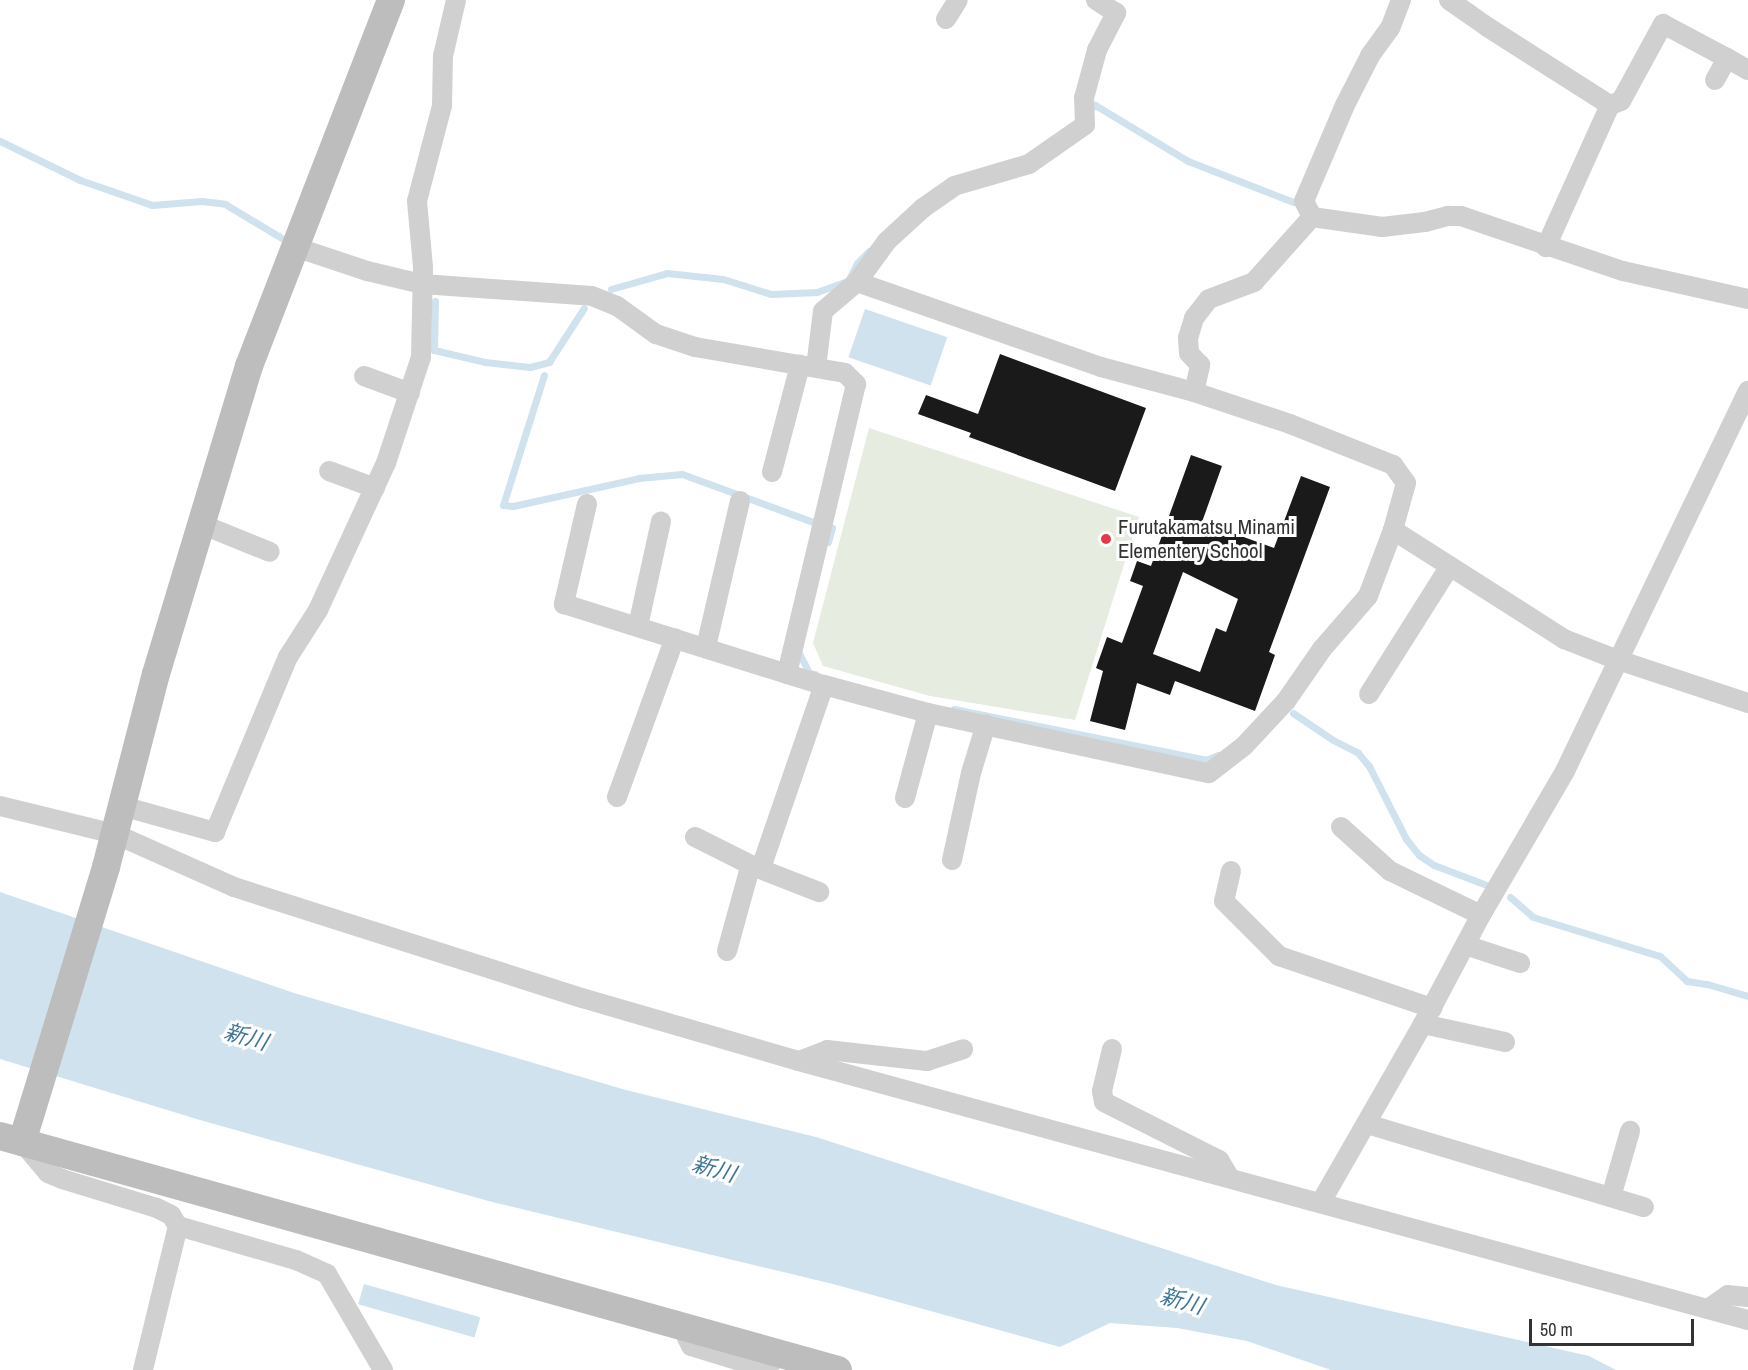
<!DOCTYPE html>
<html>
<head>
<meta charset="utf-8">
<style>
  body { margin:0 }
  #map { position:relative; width:1748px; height:1370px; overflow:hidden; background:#fff; font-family:"Archivo Narrow","Noto Sans JP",sans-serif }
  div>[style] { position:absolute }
  .green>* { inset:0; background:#e6ecdf }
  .water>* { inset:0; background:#cfe2ee; transform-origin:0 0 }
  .stream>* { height:7px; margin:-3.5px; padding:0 3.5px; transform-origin:3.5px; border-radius:3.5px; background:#cfe2ee }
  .building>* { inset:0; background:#1a1a1a }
  .street>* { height:20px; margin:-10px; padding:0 10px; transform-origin:10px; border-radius:10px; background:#d0d0d0 }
  .secondary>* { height:28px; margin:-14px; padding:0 14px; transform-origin:14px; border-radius:14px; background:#bdbdbd }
  .dots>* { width:16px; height:16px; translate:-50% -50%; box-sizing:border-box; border:3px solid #fff; border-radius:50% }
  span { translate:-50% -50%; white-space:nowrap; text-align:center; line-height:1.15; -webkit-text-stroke:6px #fff; paint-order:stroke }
  .poi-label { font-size:21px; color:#333 }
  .left { translate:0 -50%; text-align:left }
  .water-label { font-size:22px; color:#3f7597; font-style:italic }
  .scale { position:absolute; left:1529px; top:1319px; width:165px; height:27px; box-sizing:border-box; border:3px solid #333; border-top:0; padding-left:8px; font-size:18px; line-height:21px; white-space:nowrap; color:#333; -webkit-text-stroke:4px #fff; paint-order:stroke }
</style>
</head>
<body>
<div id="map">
  <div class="green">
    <div style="clip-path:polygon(869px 428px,1139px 517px,1075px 720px,930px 696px,823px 666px,813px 643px)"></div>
  </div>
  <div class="water">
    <div style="left:865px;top:309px;width:87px;height:51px;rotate:19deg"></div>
    <div style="clip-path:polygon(0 892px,294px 993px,626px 1090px,816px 1137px,1276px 1285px,1589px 1356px,1616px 1370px,1331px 1370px,1247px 1341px,1177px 1328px,1110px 1323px,1060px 1347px,833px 1284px,492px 1202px,200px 1120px,0 1059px)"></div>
    <div style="left:364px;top:1284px;width:121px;height:21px;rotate:16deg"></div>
  </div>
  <div class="stream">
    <div style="left:1089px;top:110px;width:8px;rotate:-40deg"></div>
    <div style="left:1095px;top:105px;width:109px;rotate:31.1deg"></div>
    <div style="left:1188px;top:161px;width:113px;rotate:21.3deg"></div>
    <div style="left:0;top:141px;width:89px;rotate:26deg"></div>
    <div style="left:80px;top:180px;width:76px;rotate:19.1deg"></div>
    <div style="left:152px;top:205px;width:50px;rotate:-4.6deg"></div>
    <div style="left:202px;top:201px;width:23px;rotate:7deg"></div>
    <div style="left:225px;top:204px;width:70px;rotate:31deg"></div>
    <div style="left:611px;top:289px;width:58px;rotate:-15.9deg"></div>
    <div style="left:667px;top:273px;width:56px;rotate:6.1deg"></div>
    <div style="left:723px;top:279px;width:50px;rotate:17.4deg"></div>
    <div style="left:771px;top:294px;width:46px;rotate:-2.5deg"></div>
    <div style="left:817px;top:292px;width:33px;rotate:-20deg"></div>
    <div style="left:848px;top:281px;width:20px;rotate:-63deg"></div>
    <div style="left:857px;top:263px;width:17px;rotate:-45deg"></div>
    <div style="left:435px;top:301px;width:49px;rotate:91.2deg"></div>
    <div style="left:434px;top:350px;width:52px;rotate:13.2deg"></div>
    <div style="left:485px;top:362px;width:45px;rotate:6.3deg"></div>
    <div style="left:530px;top:367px;width:20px;rotate:-15deg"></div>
    <div style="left:549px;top:362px;width:64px;rotate:-57.1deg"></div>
    <div style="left:544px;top:375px;width:136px;rotate:107.5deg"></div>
    <div style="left:503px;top:505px;width:10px;rotate:6deg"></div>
    <div style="left:513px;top:506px;width:129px;rotate:-12.5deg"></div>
    <div style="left:639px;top:478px;width:43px;rotate:-5.3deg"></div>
    <div style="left:682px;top:474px;width:140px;rotate:20.1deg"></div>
    <div style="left:828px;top:542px;width:15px;rotate:-74deg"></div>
    <div style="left:798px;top:651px;width:25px;rotate:63deg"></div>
    <div style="left:809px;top:673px;width:6px;rotate:9deg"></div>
    <div style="left:954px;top:709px;width:257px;rotate:11.4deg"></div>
    <div style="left:1206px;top:760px;width:13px;rotate:-23deg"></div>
    <div style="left:1293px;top:713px;width:48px;rotate:34deg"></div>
    <div style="left:1333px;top:740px;width:28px;rotate:27deg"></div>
    <div style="left:1358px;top:753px;width:17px;rotate:50deg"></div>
    <div style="left:1369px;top:766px;width:82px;rotate:63.1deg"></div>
    <div style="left:1406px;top:839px;width:21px;rotate:51deg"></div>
    <div style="left:1419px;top:855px;width:18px;rotate:34deg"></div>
    <div style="left:1434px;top:865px;width:59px;rotate:20.9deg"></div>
    <div style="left:1510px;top:897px;width:30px;rotate:41deg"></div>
    <div style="left:1533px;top:917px;width:133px;rotate:17.1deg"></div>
    <div style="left:1660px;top:956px;width:37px;rotate:43deg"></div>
    <div style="left:1687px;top:981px;width:20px;rotate:9deg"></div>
    <div style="left:1707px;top:984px;width:43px;rotate:16.3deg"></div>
  </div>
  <div class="building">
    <div style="clip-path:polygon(1000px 354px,1146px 408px,1115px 491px,969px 437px,971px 433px,918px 414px,926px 395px,978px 414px)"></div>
    <div style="clip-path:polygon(evenodd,1191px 455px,1222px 466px,1202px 522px,1274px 548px,1301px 476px,1330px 487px,1269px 652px,1275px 655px,1255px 711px,1175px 681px,1170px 695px,1137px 683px,1125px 730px,1090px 721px,1103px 671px,1096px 668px,1107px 637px,1122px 643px,1143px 586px,1130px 581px,1137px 561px,1151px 566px,1191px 455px,1183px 572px,1238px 599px,1226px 632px,1216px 628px,1200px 672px,1153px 654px,1183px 572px)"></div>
  </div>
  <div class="street">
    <div style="left:1401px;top:0;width:30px;rotate:111deg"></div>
    <div style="left:1390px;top:28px;width:34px;rotate:126deg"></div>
    <div style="left:1370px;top:56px;width:55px;rotate:117deg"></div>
    <div style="left:1345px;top:105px;width:104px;rotate:113.1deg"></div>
    <div style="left:1304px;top:201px;width:18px;rotate:63deg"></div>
    <div style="left:1312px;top:217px;width:71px;rotate:8.1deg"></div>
    <div style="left:1382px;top:227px;width:43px;rotate:-6.6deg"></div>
    <div style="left:1425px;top:222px;width:24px;rotate:-15deg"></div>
    <div style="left:1448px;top:216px;width:13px"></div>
    <div style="left:1461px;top:216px;width:171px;rotate:18.8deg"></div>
    <div style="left:1623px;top:271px;width:128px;rotate:12.6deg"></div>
    <div style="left:1449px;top:0;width:49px;rotate:35deg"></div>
    <div style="left:1489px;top:28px;width:143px;rotate:32.5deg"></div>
    <div style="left:1610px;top:105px;width:156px;rotate:114.3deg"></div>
    <div style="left:946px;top:19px;width:22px;rotate:-58deg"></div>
    <div style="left:1715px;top:80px;width:25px;rotate:-61deg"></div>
    <div style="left:1727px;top:58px;width:24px;rotate:30deg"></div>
    <div style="left:1610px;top:105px;width:12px;rotate:-20deg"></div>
    <div style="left:1621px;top:101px;width:88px;rotate:-61.4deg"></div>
    <div style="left:1663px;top:24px;width:72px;rotate:28deg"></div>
    <div style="left:295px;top:247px;width:76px;rotate:18.4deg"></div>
    <div style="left:367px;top:271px;width:57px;rotate:13.3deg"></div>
    <div style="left:422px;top:284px;width:170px;rotate:4deg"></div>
    <div style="left:592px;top:296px;width:27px;rotate:22deg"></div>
    <div style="left:617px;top:306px;width:48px;rotate:35.7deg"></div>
    <div style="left:656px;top:334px;width:41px;rotate:18.4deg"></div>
    <div style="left:695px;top:347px;width:152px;rotate:9.8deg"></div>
    <div style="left:845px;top:373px;width:16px;rotate:45deg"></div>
    <div style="left:856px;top:384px;width:298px;rotate:103.4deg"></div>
    <div style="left:787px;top:674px;width:39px;rotate:17deg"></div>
    <div style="left:824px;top:685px;width:108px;rotate:15.1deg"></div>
    <div style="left:928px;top:713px;width:287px;rotate:12.1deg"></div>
    <div style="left:1209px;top:773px;width:44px;rotate:-37.6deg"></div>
    <div style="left:1244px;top:746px;width:62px;rotate:-47deg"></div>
    <div style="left:1286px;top:701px;width:63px;rotate:-55.3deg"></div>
    <div style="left:1322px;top:649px;width:70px;rotate:-49deg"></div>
    <div style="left:1368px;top:596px;width:71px;rotate:-69.3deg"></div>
    <div style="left:1393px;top:530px;width:203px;rotate:32.5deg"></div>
    <div style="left:1564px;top:639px;width:58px;rotate:21.3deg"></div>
    <div style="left:1618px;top:660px;width:137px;rotate:18.3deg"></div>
    <div style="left:857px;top:282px;width:51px;rotate:-53.8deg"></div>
    <div style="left:887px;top:241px;width:49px;rotate:-42.5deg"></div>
    <div style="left:923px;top:208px;width:38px;rotate:-35deg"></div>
    <div style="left:954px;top:186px;width:78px;rotate:-16.3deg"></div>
    <div style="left:1029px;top:164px;width:68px;rotate:-34.9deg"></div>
    <div style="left:1085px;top:125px;width:27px;rotate:-92deg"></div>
    <div style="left:1084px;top:98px;width:50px;rotate:-74.8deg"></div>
    <div style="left:1097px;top:50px;width:42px;rotate:-62.8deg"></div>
    <div style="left:1116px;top:13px;width:24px;rotate:-147deg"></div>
    <div style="left:816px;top:367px;width:56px;rotate:-82.9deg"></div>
    <div style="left:823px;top:311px;width:45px;rotate:-40.5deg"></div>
    <div style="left:857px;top:282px;width:258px;rotate:19.2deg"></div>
    <div style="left:1101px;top:367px;width:96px;rotate:15deg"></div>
    <div style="left:1194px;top:392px;width:101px;rotate:18.4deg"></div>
    <div style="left:1290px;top:424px;width:111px;rotate:21.7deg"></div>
    <div style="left:1393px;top:465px;width:22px;rotate:54deg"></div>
    <div style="left:1406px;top:483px;width:49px;rotate:105.5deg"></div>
    <div style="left:364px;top:376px;width:49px;rotate:20.3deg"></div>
    <div style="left:1194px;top:392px;width:28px;rotate:-77deg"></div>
    <div style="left:1200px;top:365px;width:16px;rotate:-133deg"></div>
    <div style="left:1189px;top:353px;width:15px;rotate:-94deg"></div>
    <div style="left:1188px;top:338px;width:21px;rotate:-73deg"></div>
    <div style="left:1194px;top:318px;width:24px;rotate:-52deg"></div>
    <div style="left:1209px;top:299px;width:48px;rotate:-20.7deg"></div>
    <div style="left:1254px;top:282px;width:87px;rotate:-48.3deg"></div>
    <div style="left:329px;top:471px;width:49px;rotate:20.3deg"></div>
    <div style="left:772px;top:472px;width:111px;rotate:-75.3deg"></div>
    <div style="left:587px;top:504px;width:103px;rotate:103deg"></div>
    <div style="left:564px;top:604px;width:234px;rotate:17.4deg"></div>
    <div style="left:201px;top:524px;width:74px;rotate:22.1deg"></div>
    <div style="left:638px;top:626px;width:107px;rotate:-77.6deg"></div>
    <div style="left:706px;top:647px;width:150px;rotate:-76.9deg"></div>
    <div style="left:1369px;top:694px;width:151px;rotate:-57.7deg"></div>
    <div style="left:617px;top:797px;width:169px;rotate:-70deg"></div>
    <div style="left:905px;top:798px;width:88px;rotate:-74.9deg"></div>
    <div style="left:0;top:806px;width:118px;rotate:13.7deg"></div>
    <div style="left:115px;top:834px;width:130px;rotate:24deg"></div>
    <div style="left:234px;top:887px;width:365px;rotate:17.7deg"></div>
    <div style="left:582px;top:998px;width:226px;rotate:16.2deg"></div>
    <div style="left:799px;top:1061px;width:984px;rotate:15.27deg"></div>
    <div style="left:122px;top:806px;width:97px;rotate:15.6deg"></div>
    <div style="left:215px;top:832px;width:190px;rotate:-67.4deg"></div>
    <div style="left:288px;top:657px;width:56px;rotate:-57.4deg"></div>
    <div style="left:318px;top:610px;width:162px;rotate:-65.2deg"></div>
    <div style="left:386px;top:463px;width:112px;rotate:-71.7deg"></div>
    <div style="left:421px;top:357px;width:90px;rotate:-88.7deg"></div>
    <div style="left:423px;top:267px;width:66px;rotate:-95.2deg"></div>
    <div style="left:417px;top:201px;width:98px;rotate:-75.3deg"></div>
    <div style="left:442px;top:106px;width:50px;rotate:-88.9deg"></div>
    <div style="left:443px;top:56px;width:57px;rotate:-76.9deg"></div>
    <div style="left:1341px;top:827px;width:66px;rotate:41.9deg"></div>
    <div style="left:1390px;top:871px;width:101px;rotate:25.8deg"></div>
    <div style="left:695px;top:837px;width:67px;rotate:26.6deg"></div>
    <div style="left:755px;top:867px;width:69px;rotate:21.3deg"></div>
    <div style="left:952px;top:860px;width:89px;rotate:-77.7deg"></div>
    <div style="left:971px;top:773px;width:51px;rotate:-73deg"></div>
    <div style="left:1231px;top:871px;width:31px;rotate:103deg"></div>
    <div style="left:1224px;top:901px;width:78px;rotate:45deg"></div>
    <div style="left:1279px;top:956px;width:162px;rotate:18.8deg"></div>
    <div style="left:1465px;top:945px;width:58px;rotate:18.1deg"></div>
    <div style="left:727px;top:951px;width:83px;rotate:-74.6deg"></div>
    <div style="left:749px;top:871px;width:17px;rotate:-33deg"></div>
    <div style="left:763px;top:862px;width:187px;rotate:-71deg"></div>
    <div style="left:1423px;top:1024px;width:84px;rotate:12.4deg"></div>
    <div style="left:1112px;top:1049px;width:43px;rotate:103.4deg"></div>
    <div style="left:1102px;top:1091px;width:11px;rotate:80deg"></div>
    <div style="left:1104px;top:1102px;width:129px;rotate:26.8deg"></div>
    <div style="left:1219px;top:1160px;width:21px;rotate:59deg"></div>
    <div style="left:799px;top:1061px;width:30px;rotate:-21deg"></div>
    <div style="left:827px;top:1050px;width:101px;rotate:6.3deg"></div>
    <div style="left:927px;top:1061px;width:38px;rotate:-18deg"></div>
    <div style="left:1367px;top:1124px;width:289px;rotate:16.7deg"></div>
    <div style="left:22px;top:1142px;width:40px;rotate:50deg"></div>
    <div style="left:48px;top:1173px;width:15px;rotate:23deg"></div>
    <div style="left:62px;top:1179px;width:99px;rotate:17deg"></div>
    <div style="left:157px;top:1208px;width:16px;rotate:27deg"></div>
    <div style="left:171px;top:1215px;width:13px;rotate:58deg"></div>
    <div style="left:178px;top:1226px;width:148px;rotate:103.7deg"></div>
    <div style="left:1611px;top:1197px;width:69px;rotate:-73.9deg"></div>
    <div style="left:1321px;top:1202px;width:205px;rotate:-60.2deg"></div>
    <div style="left:1423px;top:1024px;width:123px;rotate:-62deg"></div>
    <div style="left:1481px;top:915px;width:167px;rotate:-59.7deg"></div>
    <div style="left:1565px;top:771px;width:422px;rotate:-64.3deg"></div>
    <div style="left:178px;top:1226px;width:123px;rotate:16.1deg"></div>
    <div style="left:296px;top:1260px;width:34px;rotate:24deg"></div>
    <div style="left:327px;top:1274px;width:111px;rotate:59.7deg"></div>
    <div style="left:1708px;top:1309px;width:24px;rotate:-35deg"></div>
    <div style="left:1728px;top:1295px;width:20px;rotate:6deg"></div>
    <div style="left:689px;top:1329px;width:9px;rotate:103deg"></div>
    <div style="left:687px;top:1338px;width:9px;rotate:63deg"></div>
    <div style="left:691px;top:1346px;width:82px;rotate:17.1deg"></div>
  </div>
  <div class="secondary">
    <div style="left:0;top:1136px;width:870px;rotate:15.6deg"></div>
    <div style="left:22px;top:1142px;width:288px;rotate:-73deg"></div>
    <div style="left:106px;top:867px;width:199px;rotate:-75.5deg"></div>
    <div style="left:156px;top:674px;width:322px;rotate:-73.2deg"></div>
    <div style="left:249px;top:366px;width:393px;rotate:-68.8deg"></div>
  </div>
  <div class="dots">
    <div style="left:1106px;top:539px;background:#e63946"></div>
  </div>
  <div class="poi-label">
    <span class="left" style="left:1118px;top:539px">Furutakamatsu Minami<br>Elementery School</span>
  </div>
  <div class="water-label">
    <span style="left:246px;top:1037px;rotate:16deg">新川</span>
    <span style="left:714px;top:1169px;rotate:16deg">新川</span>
    <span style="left:1182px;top:1301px;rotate:16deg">新川</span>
  </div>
  <div class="scale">50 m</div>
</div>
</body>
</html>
